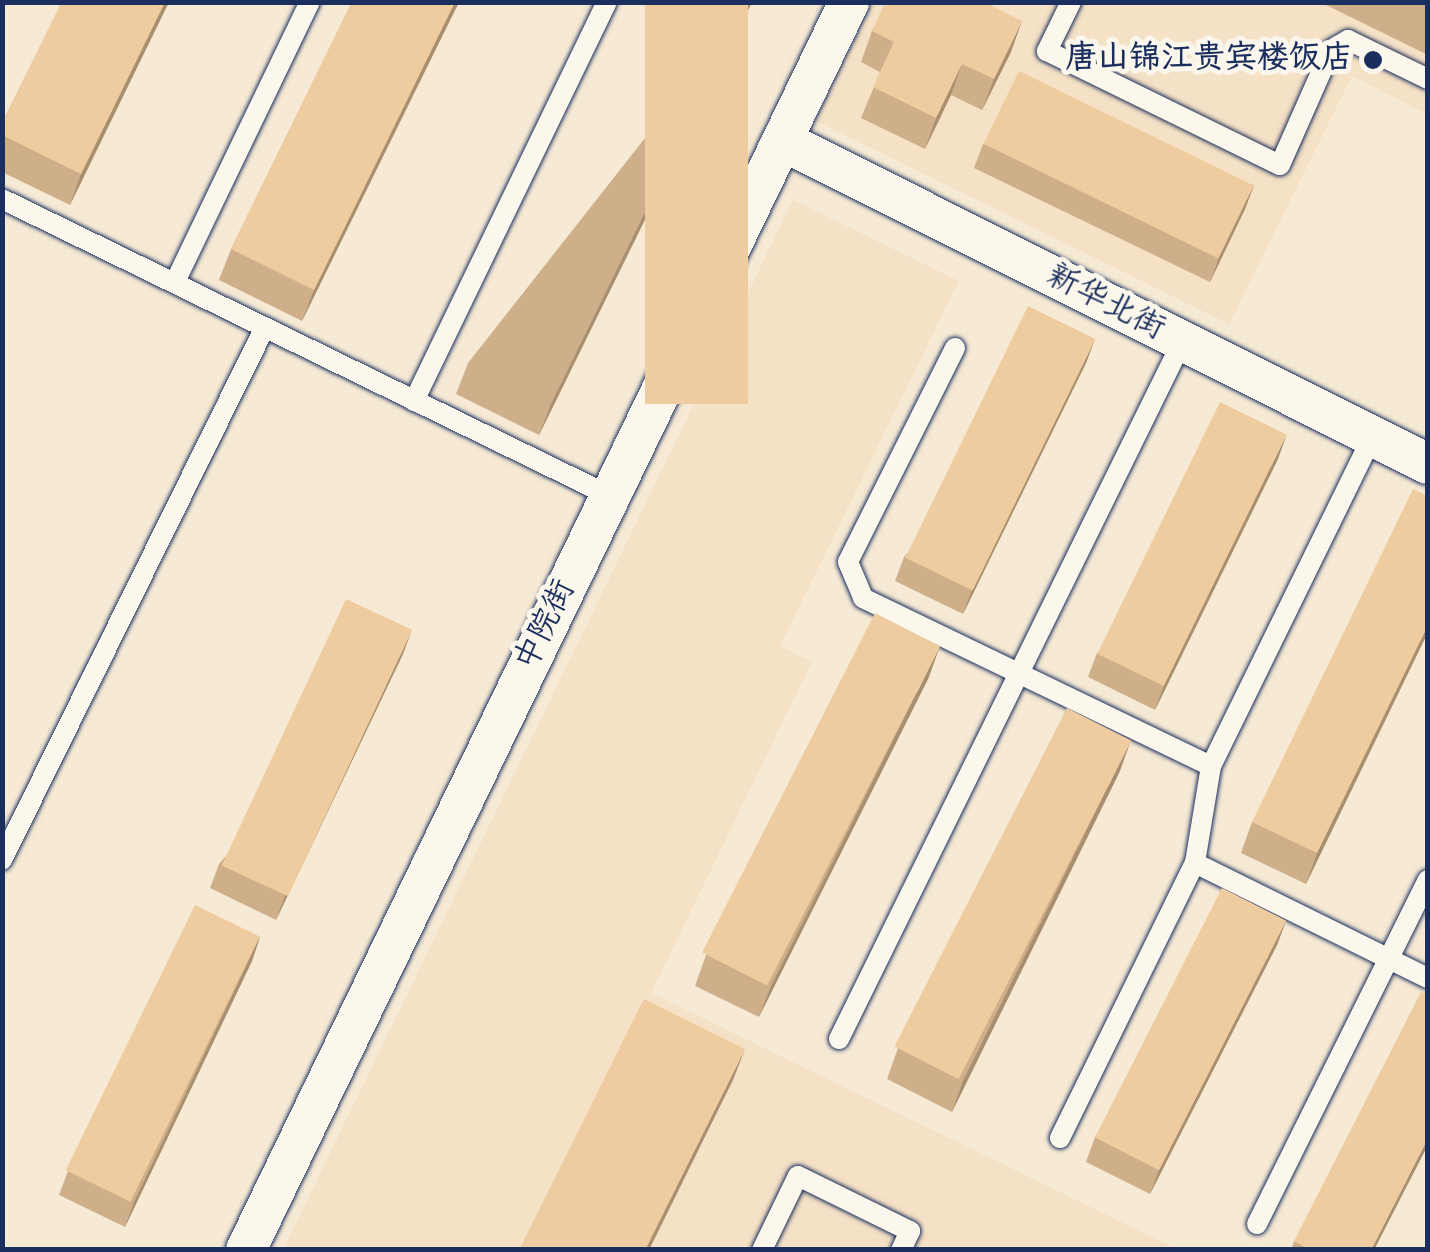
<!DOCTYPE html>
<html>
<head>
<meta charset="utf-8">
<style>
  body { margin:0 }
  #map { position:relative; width:1430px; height:1252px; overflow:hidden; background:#f7ead5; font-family:"Indie Flower","LXGW WenKai TC",sans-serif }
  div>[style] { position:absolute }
  .built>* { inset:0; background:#f5e1c5 }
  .roads { filter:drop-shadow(0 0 2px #1b2f5e) drop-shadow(0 0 2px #1b2f5e) }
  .service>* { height:20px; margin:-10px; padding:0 10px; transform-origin:10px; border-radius:10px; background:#fbf7ec }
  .minor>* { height:40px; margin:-20px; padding:0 20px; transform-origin:20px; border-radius:20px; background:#fbf7ec }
  .wall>* { inset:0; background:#ceaf8a }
  .shaded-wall>* { inset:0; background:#a78f70 }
  .building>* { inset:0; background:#efcca0; transform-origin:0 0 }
  .dots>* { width:28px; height:28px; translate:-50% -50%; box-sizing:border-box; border:5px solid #fbf7ec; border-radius:50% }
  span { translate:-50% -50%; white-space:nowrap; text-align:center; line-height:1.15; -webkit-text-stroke:10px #fbf7ec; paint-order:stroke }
  .poi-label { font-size:32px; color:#1b2f5e; font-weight:700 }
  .right { translate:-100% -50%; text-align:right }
  .street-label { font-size:32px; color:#1b2f5e }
  .frame { position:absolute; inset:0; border:5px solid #1b2f5e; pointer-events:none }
</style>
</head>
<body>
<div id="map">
  <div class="built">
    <div style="clip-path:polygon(873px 3px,1427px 3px,1427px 114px,1352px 76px,1229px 324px,816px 121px)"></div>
    <div style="clip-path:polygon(793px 200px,959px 281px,780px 646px,812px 662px,651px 993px,1177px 1249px,283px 1250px)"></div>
  </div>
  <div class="roads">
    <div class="service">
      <div style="left:1071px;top:2px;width:55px;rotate:116.1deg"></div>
      <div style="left:1047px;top:51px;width:259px;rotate:26.1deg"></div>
      <div style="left:1280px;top:165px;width:126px;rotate:-66.1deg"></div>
      <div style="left:1331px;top:50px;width:20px;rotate:-30deg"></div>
      <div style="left:1348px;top:40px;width:89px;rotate:26deg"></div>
      <div style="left:2px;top:199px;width:677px;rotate:26.03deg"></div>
      <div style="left:175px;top:282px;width:311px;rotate:-64.3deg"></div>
      <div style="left:955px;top:348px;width:239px;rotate:116.6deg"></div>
      <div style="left:848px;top:562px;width:39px;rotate:67deg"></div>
      <div style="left:863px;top:598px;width:386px;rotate:25.8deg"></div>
      <div style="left:1211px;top:766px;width:98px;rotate:99.4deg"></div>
      <div style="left:1195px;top:863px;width:260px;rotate:26.3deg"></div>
      <div style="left:414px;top:401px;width:443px;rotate:-64.2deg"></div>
      <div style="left:1211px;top:766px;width:366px;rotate:-63.9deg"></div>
      <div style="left:2px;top:860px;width:594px;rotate:-63.74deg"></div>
      <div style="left:839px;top:1039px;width:777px;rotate:-63.8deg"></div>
      <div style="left:1060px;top:1138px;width:306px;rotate:-63.9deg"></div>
      <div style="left:1257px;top:1224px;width:384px;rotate:-63.6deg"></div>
      <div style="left:762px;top:1250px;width:82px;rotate:-64.1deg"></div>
      <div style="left:798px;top:1176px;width:125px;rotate:26.2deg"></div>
      <div style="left:910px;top:1231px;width:21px;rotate:115deg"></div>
    </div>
    <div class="minor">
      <div style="left:783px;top:141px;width:721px;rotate:26.6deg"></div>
      <div style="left:246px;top:1250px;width:1386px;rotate:-64.21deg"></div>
    </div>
  </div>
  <div class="wall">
    <div style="clip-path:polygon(62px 2px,169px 2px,70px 205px,2px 172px,2px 123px)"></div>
    <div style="clip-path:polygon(352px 2px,459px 2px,302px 321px,219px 280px,231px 249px)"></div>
    <div style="clip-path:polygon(752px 2px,539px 435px,456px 394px,468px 363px)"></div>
    <div style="clip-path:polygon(886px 2px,993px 2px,991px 6px,1011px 52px,982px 110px,951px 95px,925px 149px,861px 118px,880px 72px,861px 62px,872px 31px)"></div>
    <div style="clip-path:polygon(1320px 2px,1428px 2px,1428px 55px)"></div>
    <div style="clip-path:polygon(983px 144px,1254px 185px,1245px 209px,1210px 282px,974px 168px)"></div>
    <div style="clip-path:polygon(1095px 339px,1086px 363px,963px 614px,895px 581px,904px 557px)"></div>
    <div style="clip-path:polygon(1278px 459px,1155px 710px,1088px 677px,1097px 653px)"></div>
    <div style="clip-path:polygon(1428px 632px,1306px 884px,1241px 853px,1252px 822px)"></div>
    <div style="clip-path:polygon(403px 654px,276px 920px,210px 888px,219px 864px)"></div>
    <div style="clip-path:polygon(929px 677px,759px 1017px,695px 986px,706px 955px)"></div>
    <div style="clip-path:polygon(1120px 771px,952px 1112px,887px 1079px,898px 1048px)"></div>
    <div style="clip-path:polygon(1286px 921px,1277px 945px,1150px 1194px,1086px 1162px,1095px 1137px)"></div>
    <div style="clip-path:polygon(260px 937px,252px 961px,125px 1227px,59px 1195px,68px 1171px)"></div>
    <div style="clip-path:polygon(1294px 1241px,1374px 1250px,1291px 1250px)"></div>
  </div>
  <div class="shaded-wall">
    <div style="clip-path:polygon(165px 2px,169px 2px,70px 205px,81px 174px)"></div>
    <div style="clip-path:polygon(455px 2px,459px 2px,302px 321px,314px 290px)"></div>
    <div style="clip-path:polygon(748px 2px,752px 2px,539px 435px,551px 404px)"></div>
    <div style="clip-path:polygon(1022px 21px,1011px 52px,982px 110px,994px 79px)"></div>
    <div style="clip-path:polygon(962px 64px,951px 95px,925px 149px,936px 118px)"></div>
    <div style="clip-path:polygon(1254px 185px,1245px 209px,1210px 282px,1219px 258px)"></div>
    <div style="clip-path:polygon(1095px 339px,1086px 363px,963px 614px,972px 590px)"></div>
    <div style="clip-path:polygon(1287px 434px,1278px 459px,1155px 710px,1164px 685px)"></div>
    <div style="clip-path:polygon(1428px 625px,1428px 632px,1306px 884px,1317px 853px)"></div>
    <div style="clip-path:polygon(412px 630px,403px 654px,276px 920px,285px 896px)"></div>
    <div style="clip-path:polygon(940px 646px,929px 677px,759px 1017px,771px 986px)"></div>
    <div style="clip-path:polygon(1131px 740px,1120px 771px,952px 1112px,963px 1081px)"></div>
    <div style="clip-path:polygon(1286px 921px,1277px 945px,1150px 1194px,1159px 1170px)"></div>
    <div style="clip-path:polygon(260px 937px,252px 961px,125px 1227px,134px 1202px)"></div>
    <div style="clip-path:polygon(745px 1049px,733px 1080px,649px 1250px,645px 1250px)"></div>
    <div style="clip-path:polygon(1428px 1138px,1428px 1145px,1374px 1250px,1371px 1250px)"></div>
  </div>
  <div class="building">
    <div style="clip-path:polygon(62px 2px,165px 2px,81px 174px,2px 135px,2px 123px)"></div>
    <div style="clip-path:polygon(352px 2px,455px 2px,314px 290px,231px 249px)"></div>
    <div style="left:645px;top:2px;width:103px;height:402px"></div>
    <div style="clip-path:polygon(886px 2px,988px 2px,988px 4px,1022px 21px,994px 79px,962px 64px,936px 118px,873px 87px,894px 42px,872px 31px)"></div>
    <div style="left:1019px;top:71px;width:261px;height:81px;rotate:26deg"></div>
    <div style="left:1028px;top:306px;width:75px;height:280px;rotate:26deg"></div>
    <div style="left:1220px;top:402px;width:74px;height:280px;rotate:26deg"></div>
    <div style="clip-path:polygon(1413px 489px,1428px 496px,1428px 625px,1317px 853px,1252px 822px)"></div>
    <div style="left:346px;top:599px;width:73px;height:294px;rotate:25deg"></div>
    <div style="left:875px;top:613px;width:73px;height:381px;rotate:27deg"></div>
    <div style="left:1067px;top:708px;width:72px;height:380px;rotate:27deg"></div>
    <div style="left:1222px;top:888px;width:72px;height:280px;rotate:27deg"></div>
    <div style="left:195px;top:905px;width:72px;height:295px;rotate:26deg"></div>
    <div style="clip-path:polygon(1421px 992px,1428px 995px,1428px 1138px,1371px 1250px,1310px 1250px,1294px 1241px)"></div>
    <div style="clip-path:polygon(644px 999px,745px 1049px,645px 1250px,519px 1250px)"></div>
  </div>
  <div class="dots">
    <div style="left:1373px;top:60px;background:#1b2f5e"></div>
  </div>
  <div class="poi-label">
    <span class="right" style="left:1353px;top:60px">唐山锦江贵宾楼饭店</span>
  </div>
  <div class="street-label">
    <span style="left:1105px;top:304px;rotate:27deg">新华北街</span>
    <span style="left:547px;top:626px;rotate:-64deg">中院街</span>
  </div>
  <div class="frame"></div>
</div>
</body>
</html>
